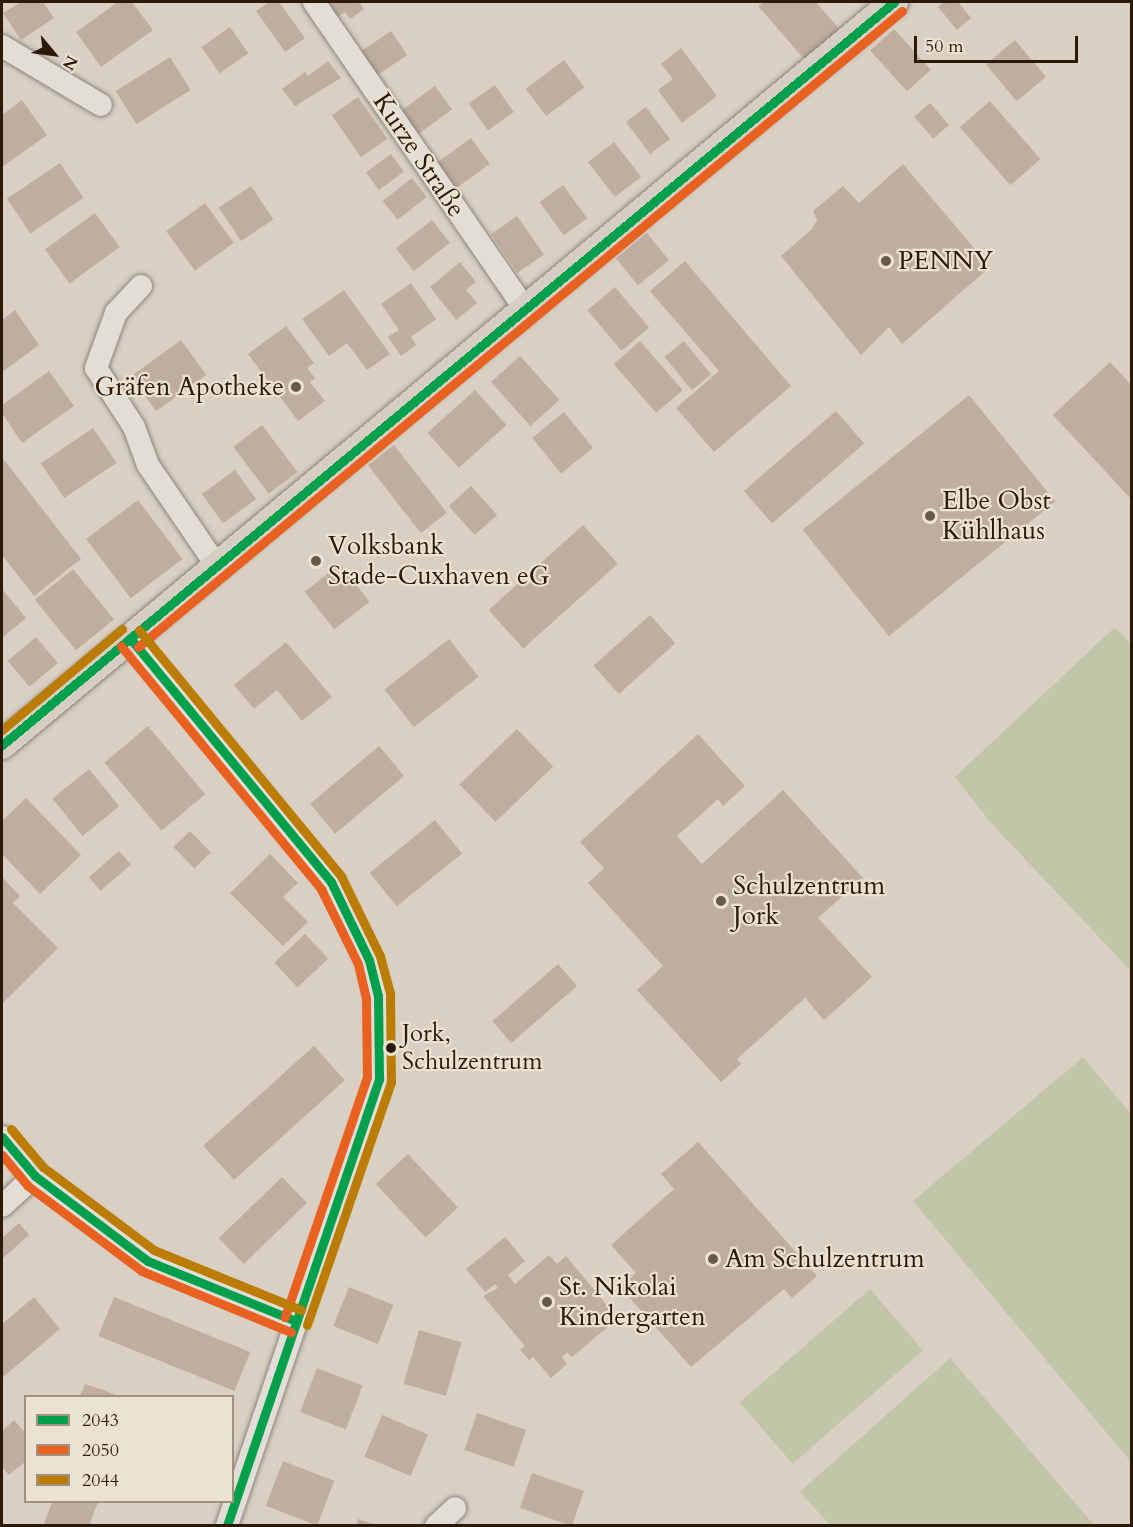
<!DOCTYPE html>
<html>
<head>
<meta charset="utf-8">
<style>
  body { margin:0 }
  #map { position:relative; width:1133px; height:1527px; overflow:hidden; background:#d9d0c3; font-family:Cardo,serif }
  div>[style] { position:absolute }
  .green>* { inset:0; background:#c1c6a9; transform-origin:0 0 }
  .building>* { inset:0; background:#bfaea0; transform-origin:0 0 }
  .roads { filter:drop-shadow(0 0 2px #8b857b) drop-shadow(0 0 2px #8b857b) }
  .minor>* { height:22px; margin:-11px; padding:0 11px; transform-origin:11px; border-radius:11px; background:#e2ded7 }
  .major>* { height:28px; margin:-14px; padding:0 14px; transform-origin:14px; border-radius:14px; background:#d6cec3 }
  .bus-1>* { height:9px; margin:-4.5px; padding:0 4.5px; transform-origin:4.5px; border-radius:4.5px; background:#029f4d }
  .bus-2>* { height:9px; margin:-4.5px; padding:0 4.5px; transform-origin:4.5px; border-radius:4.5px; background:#e86121 }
  .bus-3>* { height:9px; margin:-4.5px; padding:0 4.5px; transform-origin:4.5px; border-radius:4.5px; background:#ba7c02 }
  .dots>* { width:16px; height:16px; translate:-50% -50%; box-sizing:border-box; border:3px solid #ece2d3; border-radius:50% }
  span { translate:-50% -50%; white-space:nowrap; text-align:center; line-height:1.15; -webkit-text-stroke:4.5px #ece2d3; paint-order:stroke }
  .bus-label { font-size:24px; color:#2a1a07 }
  .left { translate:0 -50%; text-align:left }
  .street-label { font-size:26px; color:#2a1a07 }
  .poi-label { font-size:26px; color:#2a1a07 }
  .right { translate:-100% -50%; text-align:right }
  .frame { position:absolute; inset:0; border:3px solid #2a1a07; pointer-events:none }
  .legend { position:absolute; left:24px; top:1395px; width:210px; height:108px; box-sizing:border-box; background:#ece2d3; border:2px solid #9e9281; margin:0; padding:8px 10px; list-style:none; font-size:18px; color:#2a1a07 }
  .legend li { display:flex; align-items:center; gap:12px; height:30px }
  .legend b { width:30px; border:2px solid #9e9281 }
  .north { position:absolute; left:24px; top:24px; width:60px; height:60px; -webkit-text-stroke:4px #ece2d3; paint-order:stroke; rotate:119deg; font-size:16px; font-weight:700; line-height:24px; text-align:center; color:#2a1a07 }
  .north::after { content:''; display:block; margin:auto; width:21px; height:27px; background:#2a1a07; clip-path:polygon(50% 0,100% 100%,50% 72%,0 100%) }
  .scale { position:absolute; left:914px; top:36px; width:164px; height:27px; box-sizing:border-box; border:3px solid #2a1a07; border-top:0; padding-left:8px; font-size:18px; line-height:21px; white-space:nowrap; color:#2a1a07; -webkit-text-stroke:4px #ece2d3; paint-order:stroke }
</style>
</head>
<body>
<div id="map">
  <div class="green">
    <div style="clip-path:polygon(1115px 627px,1131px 644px,1131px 971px,990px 822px,955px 777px)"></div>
    <div style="clip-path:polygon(1083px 1057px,1131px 1114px,1131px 1462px,913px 1201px)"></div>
    <div style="left:870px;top:1289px;width:81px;height:173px;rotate:49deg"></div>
    <div style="clip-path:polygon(950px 1358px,1094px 1525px,830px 1525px,800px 1492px)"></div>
  </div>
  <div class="building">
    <div style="clip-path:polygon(21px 2px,43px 2px,54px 18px,21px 40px,3px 13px)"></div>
    <div style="clip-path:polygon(118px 2px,132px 2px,153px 30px,101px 67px,76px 32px)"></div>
    <div style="clip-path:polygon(269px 2px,279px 2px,305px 38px,285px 52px,256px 11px)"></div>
    <div style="clip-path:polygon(325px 2px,359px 2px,364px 9px,350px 19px,345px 12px,336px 18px)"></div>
    <div style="clip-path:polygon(764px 2px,816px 2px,840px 30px,805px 60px,758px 6px)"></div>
    <div style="clip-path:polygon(944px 2px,958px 2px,971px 18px,957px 30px,938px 7px)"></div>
    <div style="left:230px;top:27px;width:32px;height:35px;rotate:55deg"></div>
    <div style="left:894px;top:29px;width:55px;height:32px;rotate:48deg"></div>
    <div style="left:391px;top:31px;width:29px;height:37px;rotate:56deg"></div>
    <div style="left:1015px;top:40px;width:48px;height:38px;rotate:50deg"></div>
    <div style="clip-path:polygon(681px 48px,717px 96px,682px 123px,658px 90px,673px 79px,661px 64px)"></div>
    <div style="left:170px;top:57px;width:39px;height:64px;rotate:58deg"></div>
    <div style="left:564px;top:60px;width:34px;height:48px;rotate:53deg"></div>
    <div style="clip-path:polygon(328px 61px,341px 78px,295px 106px,282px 89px,305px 72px,308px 76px)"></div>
    <div style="left:495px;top:85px;width:33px;height:32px;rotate:55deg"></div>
    <div style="left:435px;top:86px;width:29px;height:42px;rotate:54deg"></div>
    <div style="left:358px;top:97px;width:51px;height:32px;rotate:55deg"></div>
    <div style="clip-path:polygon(22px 100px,47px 135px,2px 167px,2px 115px)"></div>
    <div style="left:990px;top:101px;width:77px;height:40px;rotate:49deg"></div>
    <div style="left:930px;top:103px;width:29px;height:21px;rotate:49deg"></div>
    <div style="left:646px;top:107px;width:40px;height:25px;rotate:53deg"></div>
    <div style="left:471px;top:138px;width:32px;height:42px;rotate:54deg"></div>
    <div style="left:614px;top:142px;width:44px;height:33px;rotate:52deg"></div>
    <div style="left:391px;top:154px;width:22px;height:31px;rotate:54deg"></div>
    <div style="left:60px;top:163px;width:42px;height:64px;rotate:56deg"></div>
    <div style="clip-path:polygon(903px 164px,990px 267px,902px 344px,889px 327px,861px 355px,781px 256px,812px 229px,817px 220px,813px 211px,843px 186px,859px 203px)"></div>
    <div style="left:412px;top:178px;width:24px;height:37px;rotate:52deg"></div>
    <div style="left:563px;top:185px;width:41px;height:29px;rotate:54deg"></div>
    <div style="left:251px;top:186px;width:40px;height:39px;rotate:56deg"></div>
    <div style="left:205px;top:203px;width:49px;height:48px;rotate:54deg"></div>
    <div style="left:95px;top:213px;width:42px;height:62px;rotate:54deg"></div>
    <div style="left:517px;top:216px;width:47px;height:32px;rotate:55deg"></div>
    <div style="left:432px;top:220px;width:29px;height:46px;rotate:52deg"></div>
    <div style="left:647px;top:233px;width:35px;height:40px;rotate:51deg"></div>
    <div style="clip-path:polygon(685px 261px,791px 386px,714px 452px,676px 408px,719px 371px,650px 291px)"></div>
    <div style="clip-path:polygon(460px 262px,476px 282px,466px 290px,477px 303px,456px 320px,430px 287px)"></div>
    <div style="clip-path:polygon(411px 283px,436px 319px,411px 337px,416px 345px,401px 356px,388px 337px,399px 330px,381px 304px)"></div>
    <div style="left:615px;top:287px;width:53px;height:36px;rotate:50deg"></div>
    <div style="clip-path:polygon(344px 290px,390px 354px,367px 370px,347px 343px,329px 356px,302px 319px)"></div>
    <div style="clip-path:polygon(15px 310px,39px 345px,2px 372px,2px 320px)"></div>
    <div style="clip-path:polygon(286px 326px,314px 363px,307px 368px,315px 378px,310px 382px,325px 401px,298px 421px,248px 354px)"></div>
    <div style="left:181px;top:340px;width:43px;height:62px;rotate:54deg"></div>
    <div style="left:640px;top:341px;width:65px;height:35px;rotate:49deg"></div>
    <div style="left:684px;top:341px;width:43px;height:25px;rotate:51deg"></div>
    <div style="left:520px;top:356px;width:59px;height:39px;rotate:48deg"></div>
    <div style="clip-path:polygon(1110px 362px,1132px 386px,1132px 500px,1053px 415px)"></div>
    <div style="clip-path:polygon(49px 371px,74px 406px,22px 443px,2px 413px,2px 405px)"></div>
    <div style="left:475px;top:390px;width:47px;height:64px;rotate:48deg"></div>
    <div style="left:969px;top:395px;width:137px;height:214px;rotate:51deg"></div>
    <div style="left:836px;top:411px;width:43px;height:122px;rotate:49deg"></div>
    <div style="left:564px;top:412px;width:46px;height:41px;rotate:51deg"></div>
    <div style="left:262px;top:425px;width:59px;height:36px;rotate:53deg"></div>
    <div style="left:93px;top:428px;width:42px;height:63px;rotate:56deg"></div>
    <div style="left:394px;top:445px;width:86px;height:33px;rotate:52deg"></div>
    <div style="clip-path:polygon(2px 457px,81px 559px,34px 596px,2px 555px)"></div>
    <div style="left:235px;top:470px;width:36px;height:41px;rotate:54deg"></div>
    <div style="left:471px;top:486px;width:39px;height:30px;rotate:48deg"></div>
    <div style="left:138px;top:500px;width:74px;height:65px;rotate:53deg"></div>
    <div style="left:583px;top:525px;width:52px;height:127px;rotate:48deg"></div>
    <div style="left:340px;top:564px;width:48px;height:45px;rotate:52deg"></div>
    <div style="left:73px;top:569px;width:65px;height:49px;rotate:51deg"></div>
    <div style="clip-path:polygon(2px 589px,26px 618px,2px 638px)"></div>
    <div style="left:650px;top:615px;width:38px;height:76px;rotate:48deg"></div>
    <div style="left:36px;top:637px;width:34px;height:37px;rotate:50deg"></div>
    <div style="left:449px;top:639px;width:48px;height:82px;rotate:52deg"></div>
    <div style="clip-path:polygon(286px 642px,332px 697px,302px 721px,277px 690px,254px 709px,234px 685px)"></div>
    <div style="left:148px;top:726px;width:89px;height:57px;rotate:50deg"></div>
    <div style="left:517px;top:729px;width:52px;height:80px;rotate:46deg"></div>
    <div style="clip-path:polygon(698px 734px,745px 786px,723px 806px,718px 799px,677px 836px,702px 864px,783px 790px,863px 878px,818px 918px,872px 977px,824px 1020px,805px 998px,737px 1059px,741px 1064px,721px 1082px,637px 990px,663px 966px,588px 883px,604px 868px,580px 842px)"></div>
    <div style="left:379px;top:746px;width:39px;height:90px;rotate:50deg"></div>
    <div style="left:89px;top:769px;width:48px;height:47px;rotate:51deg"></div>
    <div style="clip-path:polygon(26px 798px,81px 855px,40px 894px,2px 854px,2px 821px)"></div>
    <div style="left:435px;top:820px;width:43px;height:84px;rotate:51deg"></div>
    <div style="left:190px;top:831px;width:30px;height:23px;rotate:46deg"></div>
    <div style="left:119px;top:851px;width:18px;height:40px;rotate:49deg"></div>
    <div style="clip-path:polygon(270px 854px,298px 883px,283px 897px,308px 922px,283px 946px,230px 893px)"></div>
    <div style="clip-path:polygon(2px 877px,20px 896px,13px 903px,58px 948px,2px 1004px)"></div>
    <div style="left:305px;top:934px;width:34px;height:42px;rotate:47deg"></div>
    <div style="left:558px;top:964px;width:29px;height:87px;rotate:49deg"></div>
    <div style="left:314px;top:1046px;width:46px;height:149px;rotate:48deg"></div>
    <div style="clip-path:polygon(698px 1142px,817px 1276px,792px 1298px,784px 1289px,691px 1367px,620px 1287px,636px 1273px,611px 1245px,674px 1189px,661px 1174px)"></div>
    <div style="left:408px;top:1154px;width:73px;height:44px;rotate:47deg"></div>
    <div style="left:282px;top:1177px;width:36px;height:88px;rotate:46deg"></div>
    <div style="clip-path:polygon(19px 1223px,29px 1235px,2px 1259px,2px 1238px)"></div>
    <div style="clip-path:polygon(505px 1237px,525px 1261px,508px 1275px,515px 1284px,549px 1255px,557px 1264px,566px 1256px,610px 1309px,602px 1315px,610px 1325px,572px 1357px,567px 1352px,562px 1357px,567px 1364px,551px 1378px,533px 1357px,529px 1360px,520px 1350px,525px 1346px,483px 1296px,498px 1288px,495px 1284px,485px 1292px,466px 1269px)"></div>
    <div style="left:349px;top:1287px;width:48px;height:42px;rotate:22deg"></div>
    <div style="clip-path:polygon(34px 1297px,60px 1329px,2px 1378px,2px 1324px)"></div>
    <div style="left:114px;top:1297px;width:147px;height:42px;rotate:22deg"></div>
    <div style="left:419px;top:1330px;width:44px;height:56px;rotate:16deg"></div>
    <div style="left:317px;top:1368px;width:49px;height:47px;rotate:21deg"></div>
    <div style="clip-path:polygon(85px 1384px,106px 1391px,118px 1396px,80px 1396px)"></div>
    <div style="left:477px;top:1413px;width:52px;height:39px;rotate:19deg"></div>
    <div style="left:382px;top:1415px;width:50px;height:45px;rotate:23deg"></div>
    <div style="clip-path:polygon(14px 1420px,26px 1434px,26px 1461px,9px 1475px,2px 1467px,2px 1431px)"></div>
    <div style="left:283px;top:1461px;width:55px;height:48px;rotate:21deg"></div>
    <div style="left:532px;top:1473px;width:55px;height:37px;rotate:19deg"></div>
    <div style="clip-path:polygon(52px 1502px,98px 1502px,89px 1526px,43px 1526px)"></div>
    <div style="clip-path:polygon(358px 1519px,376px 1525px,376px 1526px,356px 1526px)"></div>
  </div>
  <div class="roads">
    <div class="minor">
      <div style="left:314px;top:2px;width:373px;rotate:55.5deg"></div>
      <div style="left:2px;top:46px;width:115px;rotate:30.8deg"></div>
      <div style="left:141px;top:286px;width:37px;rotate:133deg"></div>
      <div style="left:116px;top:313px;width:59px;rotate:110deg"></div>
      <div style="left:96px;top:368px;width:70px;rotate:57.2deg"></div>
      <div style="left:134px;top:427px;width:40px;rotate:69.8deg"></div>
      <div style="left:148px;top:465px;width:122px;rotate:55.7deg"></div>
      <div style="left:130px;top:638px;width:316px;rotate:50.5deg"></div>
      <div style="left:331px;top:882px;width:87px;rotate:64deg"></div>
      <div style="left:369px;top:960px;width:37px;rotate:76deg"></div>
      <div style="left:378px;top:996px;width:83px;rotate:89.3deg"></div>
      <div style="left:379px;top:1079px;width:472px;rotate:108.8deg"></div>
      <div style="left:2px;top:1137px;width:51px;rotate:49.8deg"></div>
      <div style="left:35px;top:1176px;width:141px;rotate:37deg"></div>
      <div style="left:148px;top:1261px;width:160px;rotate:22.1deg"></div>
      <div style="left:2px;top:1206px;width:45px;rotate:-42.3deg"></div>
      <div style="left:436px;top:1526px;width:26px;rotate:-43deg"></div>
    </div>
    <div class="major">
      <div style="left:2px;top:745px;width:1161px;rotate:-39.79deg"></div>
    </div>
  </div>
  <div class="bus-1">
    <div style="left:130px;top:638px;width:316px;rotate:50.5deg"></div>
    <div style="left:331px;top:882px;width:87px;rotate:64deg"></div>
    <div style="left:369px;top:960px;width:37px;rotate:76deg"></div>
    <div style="left:378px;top:996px;width:83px;rotate:89.3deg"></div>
    <div style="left:379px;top:1079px;width:472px;rotate:108.8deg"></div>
    <div style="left:2px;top:745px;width:1161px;rotate:-39.79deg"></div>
    <div style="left:2px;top:1137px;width:51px;rotate:49.8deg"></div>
    <div style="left:35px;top:1176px;width:141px;rotate:37deg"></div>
    <div style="left:148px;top:1261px;width:160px;rotate:22.1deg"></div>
  </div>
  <div class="bus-2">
    <div style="left:121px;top:646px;width:315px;rotate:50.5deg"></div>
    <div style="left:321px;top:889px;width:84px;rotate:63.7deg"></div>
    <div style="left:358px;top:964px;width:35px;rotate:77deg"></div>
    <div style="left:366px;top:998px;width:79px;rotate:89.3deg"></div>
    <div style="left:367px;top:1077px;width:254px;rotate:108.9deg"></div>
    <div style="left:138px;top:647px;width:994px;rotate:-39.78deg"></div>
    <div style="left:2px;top:1155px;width:40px;rotate:50deg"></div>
    <div style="left:28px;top:1186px;width:142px;rotate:36.7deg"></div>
    <div style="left:142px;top:1271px;width:161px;rotate:22.3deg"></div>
  </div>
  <div class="bus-3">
    <div style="left:139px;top:630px;width:318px;rotate:50.6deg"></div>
    <div style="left:341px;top:876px;width:89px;rotate:64deg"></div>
    <div style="left:380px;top:956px;width:38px;rotate:75deg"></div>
    <div style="left:390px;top:993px;width:89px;rotate:89.4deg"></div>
    <div style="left:391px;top:1082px;width:257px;rotate:109.1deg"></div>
    <div style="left:2px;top:730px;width:157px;rotate:-40.1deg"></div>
    <div style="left:11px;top:1129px;width:50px;rotate:49.9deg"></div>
    <div style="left:43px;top:1167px;width:139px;rotate:36.8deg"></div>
    <div style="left:154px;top:1250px;width:159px;rotate:22.2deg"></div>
  </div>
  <div class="dots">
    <div style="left:886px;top:261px;background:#675a49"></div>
    <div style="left:296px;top:387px;background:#675a49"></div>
    <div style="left:930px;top:516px;background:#675a49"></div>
    <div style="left:316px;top:561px;background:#675a49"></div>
    <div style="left:721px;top:901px;background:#675a49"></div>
    <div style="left:391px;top:1048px;background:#2a1a07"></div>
    <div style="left:713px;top:1259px;background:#675a49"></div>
    <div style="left:547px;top:1302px;background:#675a49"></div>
  </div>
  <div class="bus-label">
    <span class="left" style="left:402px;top:1048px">Jork,<br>Schulzentrum</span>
  </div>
  <div class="street-label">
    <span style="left:419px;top:155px;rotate:56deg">Kurze Straße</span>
  </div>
  <div class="poi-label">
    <span class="left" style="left:898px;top:261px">PENNY</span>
    <span class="right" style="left:284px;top:387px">Gräfen Apotheke</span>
    <span class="left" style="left:942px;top:516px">Elbe Obst<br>Kühlhaus</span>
    <span class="left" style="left:328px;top:561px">Volksbank<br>Stade-Cuxhaven eG</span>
    <span class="left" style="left:733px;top:901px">Schulzentrum<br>Jork</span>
    <span class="left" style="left:725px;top:1259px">Am Schulzentrum</span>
    <span class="left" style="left:559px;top:1302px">St. Nikolai<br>Kindergarten</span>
  </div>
  <div class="frame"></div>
  <ul class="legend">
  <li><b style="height:8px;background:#029f4d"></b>2043</li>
  <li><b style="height:8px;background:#e86121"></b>2050</li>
  <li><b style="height:8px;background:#ba7c02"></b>2044</li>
  </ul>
  <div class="north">N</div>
  <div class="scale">50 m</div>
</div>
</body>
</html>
